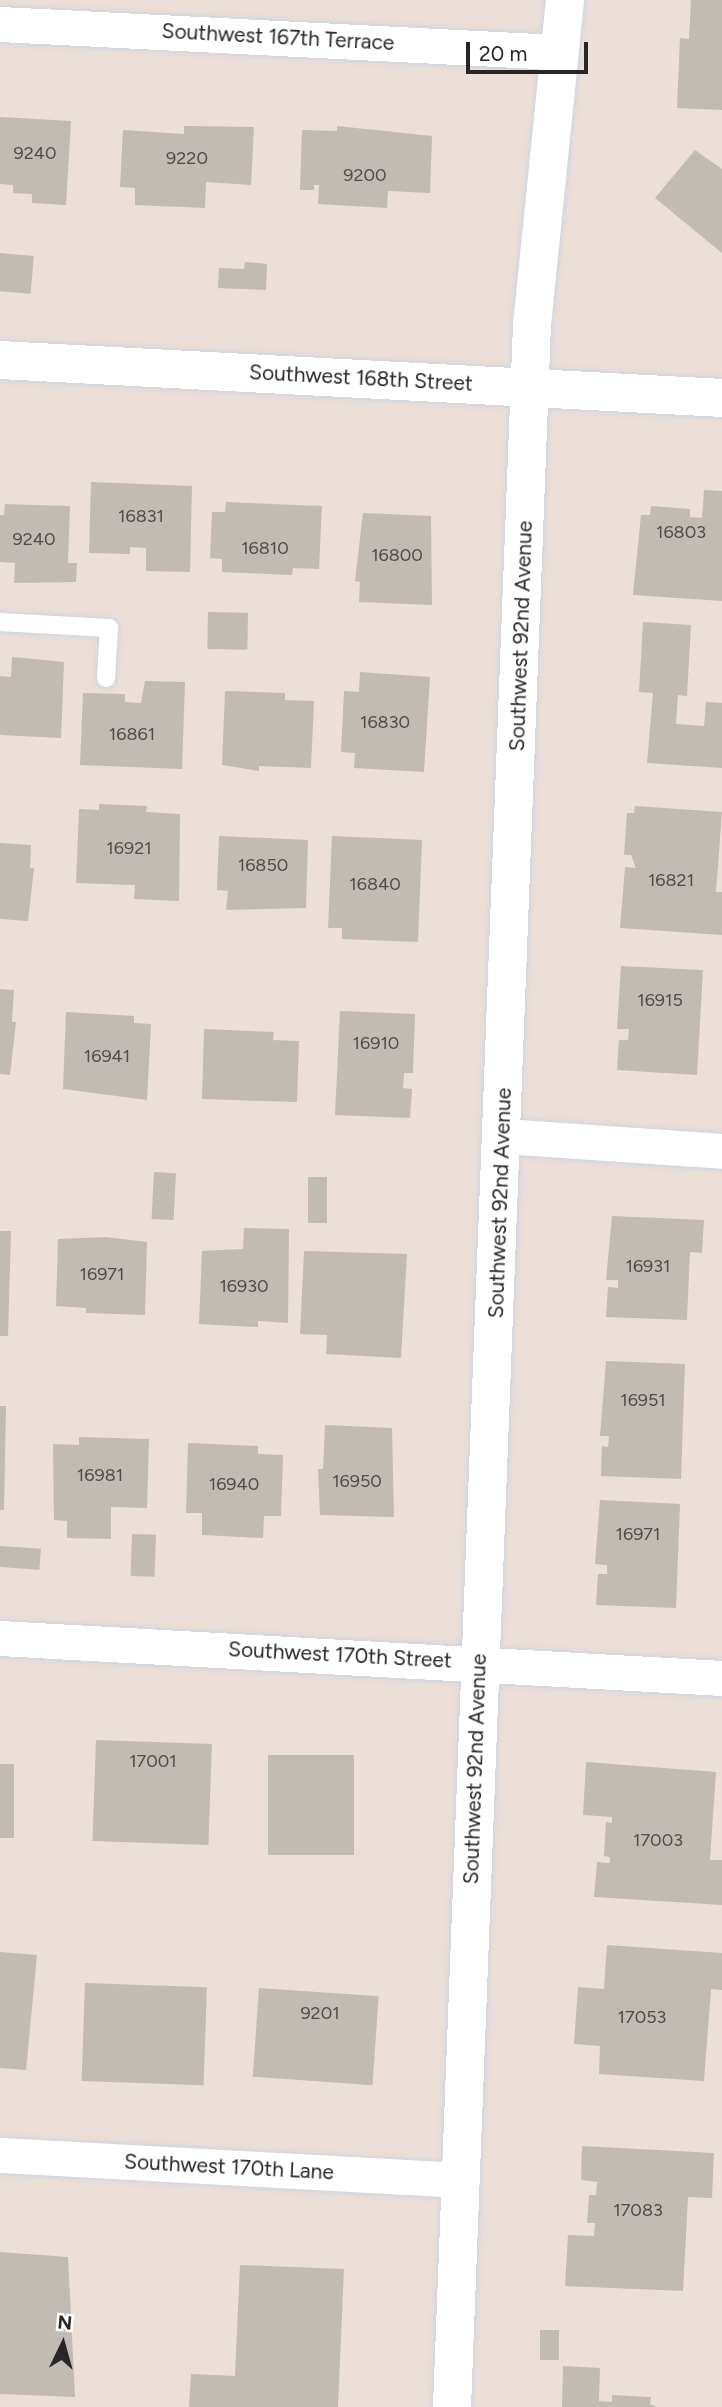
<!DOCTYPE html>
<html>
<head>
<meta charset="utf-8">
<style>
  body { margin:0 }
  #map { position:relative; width:722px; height:2407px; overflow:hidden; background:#ebdfd7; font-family:Figtree,sans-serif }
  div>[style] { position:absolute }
  .building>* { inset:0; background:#c2bbb3; transform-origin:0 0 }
  .roads { filter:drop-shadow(0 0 2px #cdd4e1) drop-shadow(0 0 2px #cdd4e1) }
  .service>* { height:18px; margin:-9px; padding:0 9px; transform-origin:9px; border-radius:9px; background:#fff }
  .minor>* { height:35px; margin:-17.5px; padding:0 17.5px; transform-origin:17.5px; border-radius:17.5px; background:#fff }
  .tertiary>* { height:38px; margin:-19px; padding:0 19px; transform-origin:19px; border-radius:19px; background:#fff }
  span { translate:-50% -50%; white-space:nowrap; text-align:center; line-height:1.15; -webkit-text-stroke:5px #fff; paint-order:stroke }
  .number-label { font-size:18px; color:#4e4c4a }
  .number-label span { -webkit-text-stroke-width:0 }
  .street-label { font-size:21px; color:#272727 }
  .north { position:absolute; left:28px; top:2309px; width:70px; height:70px; -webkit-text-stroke:5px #fff; paint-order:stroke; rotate:5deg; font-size:19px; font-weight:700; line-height:28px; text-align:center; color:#272727 }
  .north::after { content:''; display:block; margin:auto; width:24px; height:32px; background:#272727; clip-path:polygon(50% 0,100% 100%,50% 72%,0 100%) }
  .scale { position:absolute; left:466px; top:42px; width:122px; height:32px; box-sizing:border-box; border:4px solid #272727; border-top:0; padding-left:9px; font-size:21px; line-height:24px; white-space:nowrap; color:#272727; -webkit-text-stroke:5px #fff; paint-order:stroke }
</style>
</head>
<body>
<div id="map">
  <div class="building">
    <div style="clip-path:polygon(691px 0,722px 0,722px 110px,677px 108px,680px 38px,689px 39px)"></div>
    <div style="clip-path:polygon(0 117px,71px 121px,66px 205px,32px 203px,32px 194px,13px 193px,13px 185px,0 184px)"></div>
    <div style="clip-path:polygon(184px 126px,254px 127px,251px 185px,206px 182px,205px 208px,135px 205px,135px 188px,120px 187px,123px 130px,184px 134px)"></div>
    <div style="clip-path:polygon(337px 126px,432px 136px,430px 193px,388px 191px,387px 208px,318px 204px,319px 185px,314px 185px,314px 190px,300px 190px,302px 130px,337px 131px)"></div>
    <div style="clip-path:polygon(695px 150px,722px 169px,722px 253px,655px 198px)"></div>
    <div style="left:0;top:253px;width:34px;height:38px;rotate:5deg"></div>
    <div style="clip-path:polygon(245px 262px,267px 264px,266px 290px,218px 288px,219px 268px,244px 269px)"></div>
    <div style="clip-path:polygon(91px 482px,192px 486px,190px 572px,146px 571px,146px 548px,130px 547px,130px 554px,89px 553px)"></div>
    <div style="clip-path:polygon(704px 490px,722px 491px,722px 601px,633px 595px,641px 515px,650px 515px,651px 506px,690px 509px,690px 517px,702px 518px)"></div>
    <div style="clip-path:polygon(226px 502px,322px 506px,319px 569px,293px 568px,292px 575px,222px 572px,222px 559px,210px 558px,212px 512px,225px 512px)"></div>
    <div style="clip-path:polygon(5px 504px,70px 506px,68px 563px,77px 563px,76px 582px,14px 583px,15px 563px,0 562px,0 515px,4px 515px)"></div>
    <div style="clip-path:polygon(363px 513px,431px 516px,432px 605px,359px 602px,360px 582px,355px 581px)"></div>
    <div style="left:208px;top:612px;width:40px;height:37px;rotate:1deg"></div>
    <div style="clip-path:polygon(643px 622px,691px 625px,687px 696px,678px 695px,676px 724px,704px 726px,706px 702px,722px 703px,722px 768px,647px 763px,653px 693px,639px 692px)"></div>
    <div style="clip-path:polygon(12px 657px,64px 662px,61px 738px,0 735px,0 676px,11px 677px)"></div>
    <div style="clip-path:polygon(360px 672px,430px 677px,424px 772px,354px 768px,355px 753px,341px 752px,344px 691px,359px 692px)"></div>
    <div style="clip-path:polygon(145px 681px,185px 682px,182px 769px,80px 765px,83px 693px,125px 694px,125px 702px,141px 703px)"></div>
    <div style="clip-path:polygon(225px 691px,285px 693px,285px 700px,314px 701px,311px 768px,259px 766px,259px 771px,222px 765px)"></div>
    <div style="clip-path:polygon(99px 804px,147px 806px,146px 812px,180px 814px,179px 901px,134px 899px,135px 885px,76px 883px,79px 809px,99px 810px)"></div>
    <div style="clip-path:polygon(635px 806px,722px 812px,716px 892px,722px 892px,722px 935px,620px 928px,625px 867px,636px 868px,631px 855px,624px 855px,627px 813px,634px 813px)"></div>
    <div style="clip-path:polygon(219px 836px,308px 840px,306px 908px,226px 910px,228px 891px,217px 890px)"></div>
    <div style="clip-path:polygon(332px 836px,422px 840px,418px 942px,342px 939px,342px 928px,328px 928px)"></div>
    <div style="clip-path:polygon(0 843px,31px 845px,30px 868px,34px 868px,28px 921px,0 919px)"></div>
    <div style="clip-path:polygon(621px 966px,703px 970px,697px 1075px,617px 1070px,619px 1040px,628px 1040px,629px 1029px,617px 1029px)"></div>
    <div style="clip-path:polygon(0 989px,14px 990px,12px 1022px,16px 1022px,10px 1075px,0 1074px)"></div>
    <div style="clip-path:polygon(340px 1011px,415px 1014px,413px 1073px,404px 1073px,403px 1088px,412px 1089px,410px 1118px,335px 1115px)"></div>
    <div style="clip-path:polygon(66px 1012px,134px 1016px,134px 1023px,151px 1024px,147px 1100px,63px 1089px)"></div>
    <div style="clip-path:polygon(204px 1029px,274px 1032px,273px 1040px,299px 1041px,297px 1102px,202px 1099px)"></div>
    <div style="left:154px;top:1172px;width:22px;height:47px;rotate:3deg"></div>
    <div style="left:308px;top:1177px;width:19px;height:46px"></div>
    <div style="clip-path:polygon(612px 1216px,704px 1220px,702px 1253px,690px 1252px,687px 1320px,606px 1317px,608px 1287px,618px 1288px,618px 1280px,606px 1280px)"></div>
    <div style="clip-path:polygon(244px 1228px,289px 1229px,288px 1323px,258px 1321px,258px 1327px,199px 1324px,202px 1251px,243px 1249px)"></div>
    <div style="clip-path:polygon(0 1231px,11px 1231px,8px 1336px,0 1336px)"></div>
    <div style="clip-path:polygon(106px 1237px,147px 1242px,145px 1315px,86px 1313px,86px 1308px,56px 1306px,58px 1239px)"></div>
    <div style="clip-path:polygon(304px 1251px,407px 1254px,401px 1358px,326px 1354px,327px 1335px,300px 1334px)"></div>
    <div style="clip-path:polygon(606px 1361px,685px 1364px,681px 1479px,601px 1476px,602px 1446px,608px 1447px,609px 1436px,600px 1436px)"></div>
    <div style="clip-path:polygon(0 1406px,6px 1406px,4px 1510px,0 1510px)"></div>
    <div style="clip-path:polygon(325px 1425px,392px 1428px,394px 1517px,320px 1515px,318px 1469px,323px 1469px)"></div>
    <div style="clip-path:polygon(79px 1437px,149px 1439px,147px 1508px,111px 1507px,111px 1539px,67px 1538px,67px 1521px,54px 1520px,53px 1444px,79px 1445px)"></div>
    <div style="clip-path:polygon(188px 1443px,258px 1446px,258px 1454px,283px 1455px,281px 1516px,264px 1516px,263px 1538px,202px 1535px,202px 1513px,186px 1513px)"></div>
    <div style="clip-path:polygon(600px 1500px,680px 1504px,676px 1608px,596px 1605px,598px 1574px,607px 1574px,607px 1565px,595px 1564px)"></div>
    <div style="left:132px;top:1534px;width:24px;height:42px;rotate:2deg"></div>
    <div style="left:0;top:1546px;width:41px;height:21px;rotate:4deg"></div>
    <div style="left:96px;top:1740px;width:116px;height:101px;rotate:2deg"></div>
    <div style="left:268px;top:1755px;width:86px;height:100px"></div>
    <div style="clip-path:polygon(586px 1762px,716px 1772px,710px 1860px,722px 1860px,722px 1905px,594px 1897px,597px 1862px,610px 1863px,610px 1857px,604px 1856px,606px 1822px,612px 1823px,612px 1817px,583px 1815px)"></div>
    <div style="left:0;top:1764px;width:14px;height:74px"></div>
    <div style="clip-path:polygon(607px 1945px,722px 1953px,722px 1990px,711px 1989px,704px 2081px,599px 2074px,600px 2046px,574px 2044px,578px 1987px,604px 1989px)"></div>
    <div style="clip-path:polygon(0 1952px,37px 1955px,26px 2070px,0 2068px)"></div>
    <div style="left:85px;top:1983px;width:122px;height:98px;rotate:2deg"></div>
    <div style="left:259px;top:1988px;width:120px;height:89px;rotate:4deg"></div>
    <div style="clip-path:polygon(582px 2146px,714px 2153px,712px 2198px,688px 2197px,683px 2291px,565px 2286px,568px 2235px,594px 2236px,595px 2223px,587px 2223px,589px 2195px,596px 2195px,597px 2182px,581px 2180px)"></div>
    <div style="clip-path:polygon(0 2252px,68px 2257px,75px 2397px,0 2394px)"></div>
    <div style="clip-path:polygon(240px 2265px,344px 2269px,338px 2407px,189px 2407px,191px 2374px,235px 2376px)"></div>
    <div style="left:540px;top:2330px;width:19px;height:30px"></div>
    <div style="clip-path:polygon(563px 2366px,600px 2368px,599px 2401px,612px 2402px,612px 2395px,651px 2397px,650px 2404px,657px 2407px,562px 2407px)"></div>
  </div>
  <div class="roads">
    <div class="service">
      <div style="left:0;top:622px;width:109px;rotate:3.2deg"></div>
      <div style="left:109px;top:628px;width:50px;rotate:93.4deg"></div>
    </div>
    <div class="minor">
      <div style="left:0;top:24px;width:558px;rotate:2.88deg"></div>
      <div style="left:503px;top:1136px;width:220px;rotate:3.9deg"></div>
      <div style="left:0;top:1638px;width:723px;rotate:3.17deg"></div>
      <div style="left:0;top:2155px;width:459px;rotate:3.1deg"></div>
    </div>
    <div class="tertiary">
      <div style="left:0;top:360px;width:723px;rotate:3.01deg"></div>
      <div style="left:452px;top:2407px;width:2084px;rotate:-87.8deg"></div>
      <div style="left:532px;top:325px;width:327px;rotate:-84.2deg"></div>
    </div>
  </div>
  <div class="number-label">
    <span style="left:35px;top:153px">9240</span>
    <span style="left:187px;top:158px">9220</span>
    <span style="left:365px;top:175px">9200</span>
    <span style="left:141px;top:516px">16831</span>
    <span style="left:681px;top:532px">16803</span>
    <span style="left:34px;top:539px">9240</span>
    <span style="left:265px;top:548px">16810</span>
    <span style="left:397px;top:555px">16800</span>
    <span style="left:385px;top:722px">16830</span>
    <span style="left:132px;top:734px">16861</span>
    <span style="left:129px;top:848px">16921</span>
    <span style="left:263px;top:865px">16850</span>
    <span style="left:671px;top:880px">16821</span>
    <span style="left:375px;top:884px">16840</span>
    <span style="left:660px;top:1000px">16915</span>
    <span style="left:376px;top:1043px">16910</span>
    <span style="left:107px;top:1056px">16941</span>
    <span style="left:648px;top:1266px">16931</span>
    <span style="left:102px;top:1274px">16971</span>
    <span style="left:244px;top:1286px">16930</span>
    <span style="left:643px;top:1400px">16951</span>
    <span style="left:100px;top:1475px">16981</span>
    <span style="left:357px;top:1481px">16950</span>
    <span style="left:234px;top:1484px">16940</span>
    <span style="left:638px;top:1534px">16971</span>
    <span style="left:153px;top:1761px">17001</span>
    <span style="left:658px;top:1840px">17003</span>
    <span style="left:320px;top:2013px">9201</span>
    <span style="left:642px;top:2017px">17053</span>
    <span style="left:638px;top:2210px">17083</span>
  </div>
  <div class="street-label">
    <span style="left:278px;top:37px;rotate:3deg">Southwest 167th Terrace</span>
    <span style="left:361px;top:378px;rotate:3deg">Southwest 168th Street</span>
    <span style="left:521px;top:636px;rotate:-88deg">Southwest 92nd Avenue</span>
    <span style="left:500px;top:1203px;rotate:-88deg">Southwest 92nd Avenue</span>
    <span style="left:340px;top:1655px;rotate:3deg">Southwest 170th Street</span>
    <span style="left:475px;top:1769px;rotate:-88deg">Southwest 92nd Avenue</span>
    <span style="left:229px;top:2167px;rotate:3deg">Southwest 170th Lane</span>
  </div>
  <div class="north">N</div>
  <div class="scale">20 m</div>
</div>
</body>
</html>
